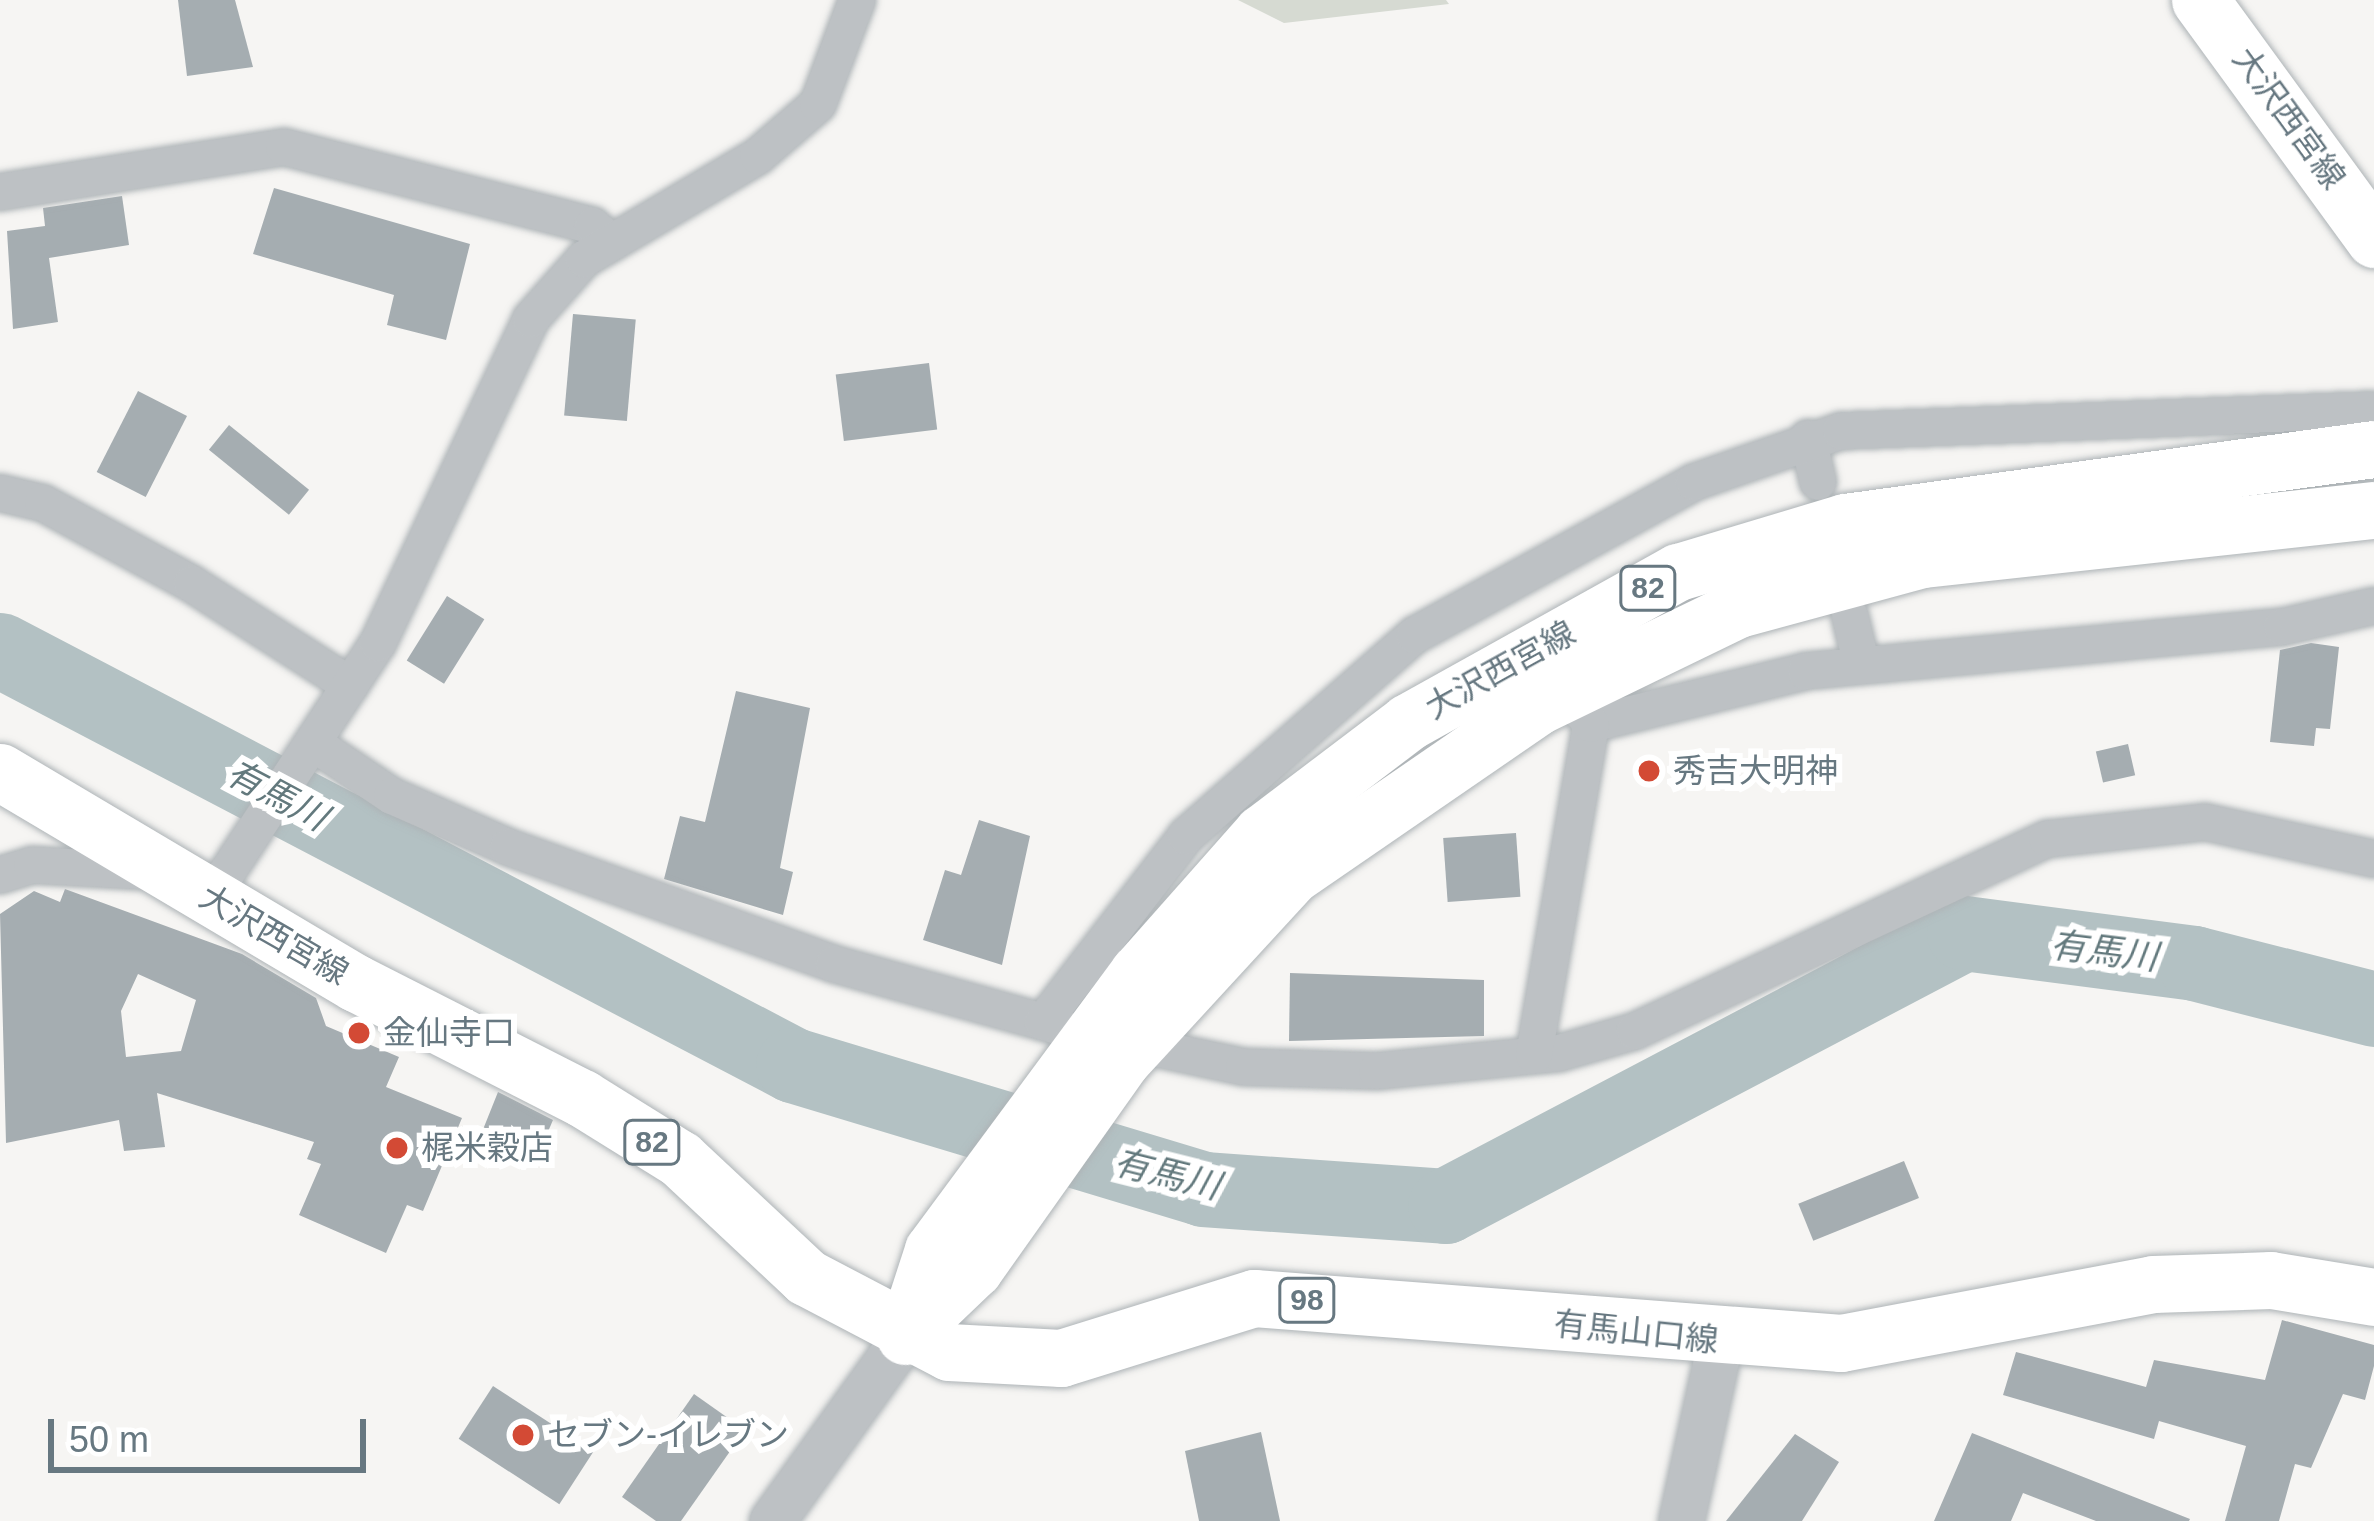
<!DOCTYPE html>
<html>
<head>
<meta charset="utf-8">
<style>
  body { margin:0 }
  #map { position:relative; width:2374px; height:1521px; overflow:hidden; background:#f6f5f3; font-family:Arial,"Noto Sans JP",sans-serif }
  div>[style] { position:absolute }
  .green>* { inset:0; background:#d6dad2 }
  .river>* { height:75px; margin:-37.5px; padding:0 37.5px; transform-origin:37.5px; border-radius:37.5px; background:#b3c1c3 }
  .building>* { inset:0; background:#a5adb1; transform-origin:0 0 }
  .roads { filter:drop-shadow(0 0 3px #aeb4b7) drop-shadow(0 0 3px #aeb4b7) }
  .minor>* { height:36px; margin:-18px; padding:0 18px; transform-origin:18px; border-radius:18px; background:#bdc1c4 }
  .tertiary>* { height:45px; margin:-22.5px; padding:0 22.5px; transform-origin:22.5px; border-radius:22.5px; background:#bdc1c4 }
  .primary>* { height:57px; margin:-28.5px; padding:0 28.5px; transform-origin:28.5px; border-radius:28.5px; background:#fff }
  .dots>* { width:33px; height:33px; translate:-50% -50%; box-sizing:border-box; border:6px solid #fff; border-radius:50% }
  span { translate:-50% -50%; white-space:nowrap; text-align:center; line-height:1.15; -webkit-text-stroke:12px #fff; paint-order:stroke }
  .shield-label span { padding:3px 9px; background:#fff; border:3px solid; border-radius:9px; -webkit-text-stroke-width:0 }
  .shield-label { font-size:30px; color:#677881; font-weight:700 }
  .street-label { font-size:33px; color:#677881 }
  .poi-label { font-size:33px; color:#677881 }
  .left { translate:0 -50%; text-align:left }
  .water-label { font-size:36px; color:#63797d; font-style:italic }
  .scale { position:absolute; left:48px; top:1419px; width:318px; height:54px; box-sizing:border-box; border:6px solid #677881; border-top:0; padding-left:15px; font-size:36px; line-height:42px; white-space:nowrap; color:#677881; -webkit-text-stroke:9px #fff; paint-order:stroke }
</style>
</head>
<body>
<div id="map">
  <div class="green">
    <div style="clip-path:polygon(1238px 0,1446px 0,1449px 4px,1284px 23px)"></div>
  </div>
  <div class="river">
    <div style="left:0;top:650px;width:895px;rotate:27.62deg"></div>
    <div style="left:793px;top:1065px;width:428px;rotate:16.8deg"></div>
    <div style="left:1203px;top:1189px;width:243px;rotate:4deg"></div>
    <div style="left:1445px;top:1206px;width:586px;rotate:-27.74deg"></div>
    <div style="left:1964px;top:933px;width:232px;rotate:7.4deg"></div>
    <div style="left:2194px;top:963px;width:186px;rotate:14.3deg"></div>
  </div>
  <div class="building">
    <div style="clip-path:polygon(178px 0,235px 0,253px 67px,187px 76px)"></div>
    <div style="clip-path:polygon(274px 188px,470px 244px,446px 340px,387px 325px,394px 295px,253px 254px)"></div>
    <div style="clip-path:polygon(122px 196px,129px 245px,49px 258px,58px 322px,13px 329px,7px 231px,45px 226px,43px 208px)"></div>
    <div style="left:573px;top:314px;width:63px;height:102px;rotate:5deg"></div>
    <div style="left:929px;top:363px;width:67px;height:94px;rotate:83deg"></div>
    <div style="left:138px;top:391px;width:55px;height:91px;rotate:27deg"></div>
    <div style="left:229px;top:425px;width:103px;height:32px;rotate:39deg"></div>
    <div style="left:447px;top:596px;width:44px;height:76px;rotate:32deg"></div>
    <div style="clip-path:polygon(2311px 643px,2339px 647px,2330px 729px,2316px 728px,2314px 746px,2270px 742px,2280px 650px)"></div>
    <div style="clip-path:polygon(736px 691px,810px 708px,780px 868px,793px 872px,783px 915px,664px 879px,680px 816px,705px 822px)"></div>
    <div style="left:2128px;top:744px;width:32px;height:33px;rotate:77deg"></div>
    <div style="clip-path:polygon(979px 820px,1030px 836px,1002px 965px,923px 940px,945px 870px,961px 875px)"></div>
    <div style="left:1516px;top:833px;width:64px;height:73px;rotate:86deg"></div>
    <div style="clip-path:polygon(evenodd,65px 889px,242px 954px,316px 998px,326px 1026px,399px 1057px,386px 1087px,462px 1118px,423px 1211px,407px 1205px,386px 1253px,299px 1215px,321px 1164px,307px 1159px,314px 1142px,157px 1093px,165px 1147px,124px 1151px,119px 1120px,6px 1143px,0 914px,34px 891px,60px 902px,65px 889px,138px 974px,196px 1000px,181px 1051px,126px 1057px,121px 1011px,138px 974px)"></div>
    <div style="clip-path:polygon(1290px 973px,1484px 980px,1484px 1036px,1289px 1041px)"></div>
    <div style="clip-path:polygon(498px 1092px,553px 1120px,535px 1162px,478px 1142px)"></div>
    <div style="left:1904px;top:1161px;width:40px;height:114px;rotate:68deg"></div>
    <div style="clip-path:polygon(2282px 1320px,2374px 1345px,2374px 1366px,2365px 1400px,2343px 1394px,2311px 1468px,2295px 1464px,2279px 1521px,2225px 1521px,2246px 1446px,2159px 1421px,2154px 1439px,2003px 1395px,2016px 1352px,2146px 1387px,2154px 1360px,2265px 1380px)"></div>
    <div style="left:493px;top:1386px;width:120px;height:63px;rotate:33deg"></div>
    <div style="clip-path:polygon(694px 1394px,745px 1430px,681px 1521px,656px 1521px,622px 1497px)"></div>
    <div style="clip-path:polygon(1261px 1432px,1280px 1521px,1199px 1521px,1185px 1451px)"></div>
    <div style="clip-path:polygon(1972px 1433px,2190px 1519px,2189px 1521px,2096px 1521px,2023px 1493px,2011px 1521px,1934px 1521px)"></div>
    <div style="clip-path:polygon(1795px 1434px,1839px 1462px,1802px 1521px,1726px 1521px)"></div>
  </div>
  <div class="roads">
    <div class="minor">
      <div style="left:0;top:192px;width:288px;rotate:-9deg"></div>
      <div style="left:284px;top:147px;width:319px;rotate:14.3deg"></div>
      <div style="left:593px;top:226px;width:25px;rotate:42deg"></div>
      <div style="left:1808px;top:438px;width:45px;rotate:77.2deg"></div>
      <div style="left:0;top:493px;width:44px;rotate:13.1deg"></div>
      <div style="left:43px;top:503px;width:170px;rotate:28.5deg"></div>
      <div style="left:192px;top:584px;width:188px;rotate:32.6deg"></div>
      <div style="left:1850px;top:616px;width:51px;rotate:76.5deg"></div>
      <div style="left:1591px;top:724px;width:221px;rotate:-13.8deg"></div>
      <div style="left:1806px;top:671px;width:478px;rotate:-5.3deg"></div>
      <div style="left:2282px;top:627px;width:94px;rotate:-12.9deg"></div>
      <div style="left:313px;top:743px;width:95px;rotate:33.9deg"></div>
      <div style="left:392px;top:796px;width:127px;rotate:23.7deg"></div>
      <div style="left:508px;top:847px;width:346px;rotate:19.7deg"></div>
      <div style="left:834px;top:964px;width:236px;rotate:15.5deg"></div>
      <div style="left:0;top:875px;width:34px;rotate:-17deg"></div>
      <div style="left:32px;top:865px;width:125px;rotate:3.2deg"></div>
      <div style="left:209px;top:900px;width:308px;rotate:-56.7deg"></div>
      <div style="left:378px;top:643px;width:358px;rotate:-64.7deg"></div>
      <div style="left:531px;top:319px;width:80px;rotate:-48.5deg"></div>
      <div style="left:584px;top:259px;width:202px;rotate:-30.6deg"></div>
      <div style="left:758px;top:156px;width:79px;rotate:-40.9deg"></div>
      <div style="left:818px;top:104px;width:111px;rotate:-69.4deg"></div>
      <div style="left:1043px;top:1022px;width:235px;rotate:-52.4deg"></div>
      <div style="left:1186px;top:836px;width:305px;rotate:-41.3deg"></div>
      <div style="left:1415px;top:635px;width:318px;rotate:-28.7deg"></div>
      <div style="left:1694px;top:482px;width:156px;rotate:-19.1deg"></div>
      <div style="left:1841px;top:431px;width:533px;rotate:-2.26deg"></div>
      <div style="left:1135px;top:1044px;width:111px;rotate:11.9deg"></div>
      <div style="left:1244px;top:1067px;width:133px;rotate:1.7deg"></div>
      <div style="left:1377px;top:1071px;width:183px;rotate:-5.6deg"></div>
      <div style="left:1559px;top:1053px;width:79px;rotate:-16.1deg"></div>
      <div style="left:1635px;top:1031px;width:455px;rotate:-25deg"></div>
      <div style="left:2047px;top:839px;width:159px;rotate:-6.1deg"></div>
      <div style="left:2205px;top:822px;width:173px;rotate:12.3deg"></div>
      <div style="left:1534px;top:1055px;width:336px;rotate:-80.2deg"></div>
      <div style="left:1591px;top:724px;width:21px;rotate:-129deg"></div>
    </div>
    <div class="tertiary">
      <div style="left:772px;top:1521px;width:228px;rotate:-54.3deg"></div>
      <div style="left:1681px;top:1521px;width:183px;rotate:-77.7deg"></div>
    </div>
    <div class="primary">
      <div style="left:2200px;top:0;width:296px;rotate:53.9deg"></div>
      <div style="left:0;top:772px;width:414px;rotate:30.7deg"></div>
      <div style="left:356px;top:983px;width:254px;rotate:27deg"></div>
      <div style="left:582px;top:1098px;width:115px;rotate:31.9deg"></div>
      <div style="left:680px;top:1159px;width:173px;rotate:43.1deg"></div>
      <div style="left:806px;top:1277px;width:161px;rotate:27.7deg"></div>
      <div style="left:949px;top:1352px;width:112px;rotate:3.1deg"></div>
      <div style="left:1061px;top:1358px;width:202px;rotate:-17.3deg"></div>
      <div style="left:1254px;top:1298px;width:589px;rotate:4.38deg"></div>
      <div style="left:1841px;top:1343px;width:318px;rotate:-10.7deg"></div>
      <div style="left:2153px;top:1284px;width:118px;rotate:-1.9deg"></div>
      <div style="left:2271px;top:1280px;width:104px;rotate:9.4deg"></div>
      <div style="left:912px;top:1328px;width:86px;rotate:-43.6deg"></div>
      <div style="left:974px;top:1269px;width:256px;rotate:-54.7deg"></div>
      <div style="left:1122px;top:1060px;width:251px;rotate:-47.4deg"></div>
      <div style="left:1292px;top:875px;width:296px;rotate:-34.5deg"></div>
      <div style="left:1536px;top:707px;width:225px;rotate:-25.9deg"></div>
      <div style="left:1738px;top:609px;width:191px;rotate:-15.2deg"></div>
      <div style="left:1922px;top:559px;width:455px;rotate:-6.2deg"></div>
      <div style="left:905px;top:1336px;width:90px;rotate:-72deg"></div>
      <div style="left:933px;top:1250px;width:345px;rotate:-53.5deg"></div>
      <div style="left:1138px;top:973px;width:187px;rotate:-48.5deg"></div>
      <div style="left:1262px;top:833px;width:183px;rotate:-37.2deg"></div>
      <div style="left:1408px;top:722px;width:309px;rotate:-29.1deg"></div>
      <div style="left:1678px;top:572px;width:174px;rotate:-16.7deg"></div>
      <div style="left:1845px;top:522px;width:534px;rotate:-7.86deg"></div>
    </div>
  </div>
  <div class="dots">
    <div style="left:1649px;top:771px;background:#d34a35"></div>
    <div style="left:359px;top:1033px;background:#d34a35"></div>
    <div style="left:397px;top:1148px;background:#d34a35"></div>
    <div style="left:523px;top:1435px;background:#d34a35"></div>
  </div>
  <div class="shield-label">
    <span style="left:1648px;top:588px">82</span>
    <span style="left:652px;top:1142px">82</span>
    <span style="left:1307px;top:1300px">98</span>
  </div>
  <div class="street-label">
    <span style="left:2289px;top:118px;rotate:54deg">大沢西宮線</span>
    <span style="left:1500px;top:670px;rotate:-29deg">大沢西宮線</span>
    <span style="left:274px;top:935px;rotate:30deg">大沢西宮線</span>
    <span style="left:1636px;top:1332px;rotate:6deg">有馬山口線</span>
  </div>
  <div class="poi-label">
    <span class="left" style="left:1673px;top:771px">秀吉大明神</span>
    <span class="left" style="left:383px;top:1033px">金仙寺口</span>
    <span class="left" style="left:421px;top:1148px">梶米穀店</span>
    <span class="left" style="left:547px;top:1435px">セブン-イレブン</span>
  </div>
  <div class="water-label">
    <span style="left:277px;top:795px;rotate:28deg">有馬川</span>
    <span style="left:2104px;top:951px;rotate:7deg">有馬川</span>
    <span style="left:1167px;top:1174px;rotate:14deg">有馬川</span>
  </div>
  <div class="scale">50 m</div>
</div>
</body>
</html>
